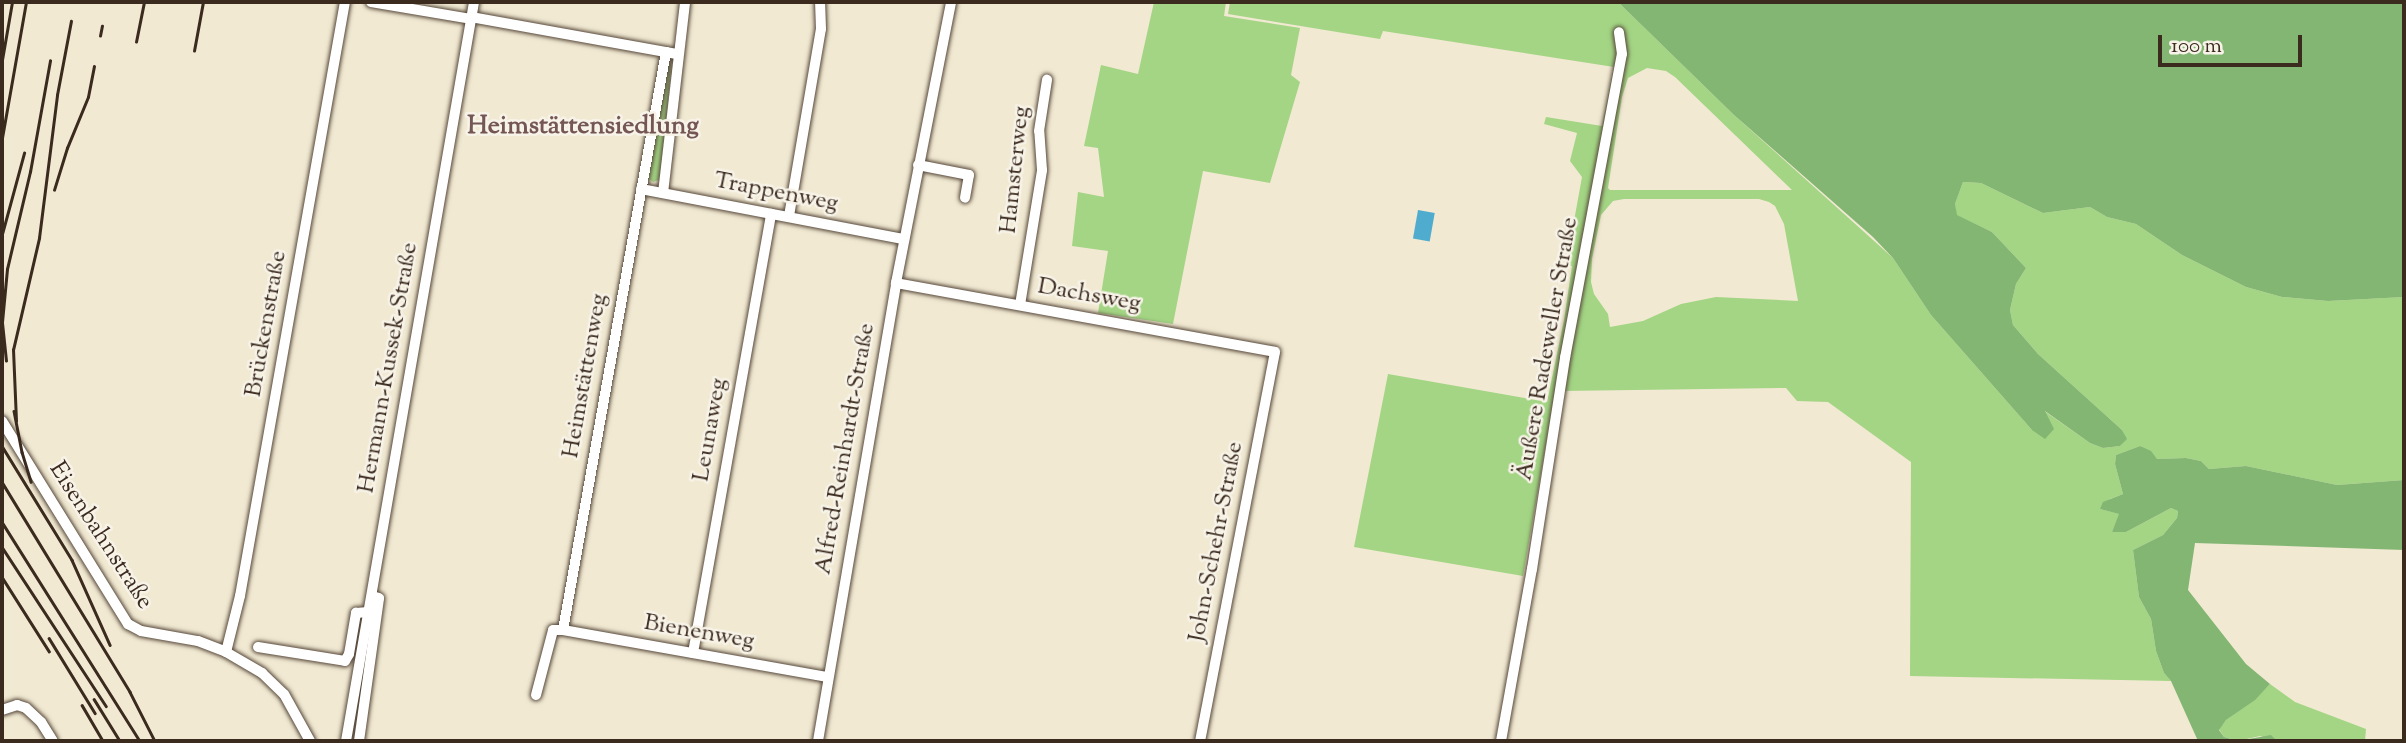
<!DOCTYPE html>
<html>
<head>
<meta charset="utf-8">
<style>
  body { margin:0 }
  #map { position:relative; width:2406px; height:743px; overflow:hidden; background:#f1e9d2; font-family:"Sorts Mill Goudy",serif }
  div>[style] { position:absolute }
  .green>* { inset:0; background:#a3d584 }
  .forest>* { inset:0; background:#82b672 }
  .water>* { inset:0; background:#50acce; transform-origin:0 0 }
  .roads { filter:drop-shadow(0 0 2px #564739) drop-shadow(0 0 2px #564739) }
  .minor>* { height:10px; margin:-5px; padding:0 5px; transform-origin:5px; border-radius:5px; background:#fff }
  .rail>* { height:2.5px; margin:-1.25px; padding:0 1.25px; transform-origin:1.25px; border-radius:1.25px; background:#3b2a1e }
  span { translate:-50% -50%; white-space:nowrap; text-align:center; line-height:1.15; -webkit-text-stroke:5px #f7f3e8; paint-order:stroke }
  .street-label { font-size:24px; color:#3b2a1e }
  .neighbourhood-label { font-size:26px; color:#745655; font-weight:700 }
  .frame { position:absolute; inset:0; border:4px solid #3b2a1e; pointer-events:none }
  .scale { position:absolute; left:2158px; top:35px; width:144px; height:32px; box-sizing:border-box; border:4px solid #3b2a1e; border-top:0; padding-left:9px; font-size:21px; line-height:24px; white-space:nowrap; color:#3b2a1e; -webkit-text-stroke:5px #f7f3e8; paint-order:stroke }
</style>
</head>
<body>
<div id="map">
  <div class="green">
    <div style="clip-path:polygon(1154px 2px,1226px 2px,1224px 16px,1300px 28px,1291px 75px,1300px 82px,1270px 183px,1203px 171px,1173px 324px,1098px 313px,1108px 251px,1072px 246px,1078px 192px,1104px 197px,1098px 148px,1084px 146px,1101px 65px,1138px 74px)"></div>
    <div style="clip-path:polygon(evenodd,1230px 2px,1618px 2px,1734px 115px,1893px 258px,1931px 315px,2032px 430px,2043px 410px,2090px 443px,2103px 448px,2120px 446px,2126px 439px,2122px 430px,2038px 354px,2013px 325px,2010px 310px,2016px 284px,2026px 268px,1992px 232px,1956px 215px,1955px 204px,1963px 182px,1981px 183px,2043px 213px,2090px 207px,2107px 217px,2136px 224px,2182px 255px,2246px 287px,2282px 297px,2328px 301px,2404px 297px,2404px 480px,2337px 485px,2246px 466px,2209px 469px,2201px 461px,2186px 458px,2157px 459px,2140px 446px,2116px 455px,2115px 464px,2123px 494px,2110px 499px,2100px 509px,2120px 514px,2112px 532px,2126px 532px,2171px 508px,2178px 511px,2177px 518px,2163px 535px,2133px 550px,2139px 597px,2151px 619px,2156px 651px,2164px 673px,2171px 681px,1910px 676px,1911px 462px,1828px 402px,1797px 401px,1786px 388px,1561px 391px,1553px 404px,1523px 576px,1354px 547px,1388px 374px,1547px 402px,1564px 320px,1572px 266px,1566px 265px,1582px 177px,1570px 161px,1577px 133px,1544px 124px,1546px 117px,1602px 126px,1614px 67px,1383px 31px,1380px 39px,1228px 14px,1230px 2px,1647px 68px,1666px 71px,1675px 77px,1792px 190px,1610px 190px,1608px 188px,1622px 97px,1628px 78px,1647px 68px,1230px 2px,1624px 199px,1759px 199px,1769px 202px,1775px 206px,1784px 224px,1798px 301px,1716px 297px,1681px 304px,1643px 321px,1610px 327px,1608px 314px,1594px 294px,1591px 282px,1592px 259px,1601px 215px,1613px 201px,1624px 199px)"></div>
    <div style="clip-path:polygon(668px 62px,671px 64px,662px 174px,659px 180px,653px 182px,648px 178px)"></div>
    <div style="clip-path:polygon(2270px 684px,2295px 702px,2366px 729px,2365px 741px,2277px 741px,2260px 736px,2238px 741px,2224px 737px,2219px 729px,2226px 720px,2255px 699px)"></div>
  </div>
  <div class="forest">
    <div style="clip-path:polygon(1618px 2px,2404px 2px,2404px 297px,2328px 301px,2282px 297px,2246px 287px,2182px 255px,2136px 224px,2107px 217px,2090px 207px,2043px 213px,1981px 183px,1963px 182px,1955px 204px,1957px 215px,1992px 232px,2026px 268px,2016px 284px,2010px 310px,2013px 325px,2038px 354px,2122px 430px,2127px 439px,2120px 446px,2103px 448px,2090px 443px,2045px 411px,2054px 429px,2045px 439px,2032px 430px,1931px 315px,1893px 258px,1873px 237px,1734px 115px)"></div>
    <div style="clip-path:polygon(2140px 446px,2151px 451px,2157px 459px,2186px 458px,2201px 461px,2209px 469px,2246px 466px,2337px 485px,2404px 480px,2404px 550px,2195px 543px,2188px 590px,2246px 664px,2270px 684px,2255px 700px,2226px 720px,2219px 730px,2224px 737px,2238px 741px,2271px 735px,2277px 741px,2198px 741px,2171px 681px,2164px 673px,2156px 651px,2151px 619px,2139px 597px,2133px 550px,2163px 535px,2177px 518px,2178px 511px,2171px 508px,2126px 532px,2112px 532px,2119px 514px,2100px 509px,2103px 502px,2123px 494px,2115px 464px,2116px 455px)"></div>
  </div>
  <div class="water">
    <div style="left:1418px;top:210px;width:17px;height:29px;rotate:10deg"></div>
  </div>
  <div class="roads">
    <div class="minor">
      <div style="left:371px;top:2px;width:101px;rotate:9.6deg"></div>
      <div style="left:471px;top:17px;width:209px;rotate:10.2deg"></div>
      <div style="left:918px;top:165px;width:52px;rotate:11.1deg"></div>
      <div style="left:969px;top:175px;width:23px;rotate:100deg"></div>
      <div style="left:641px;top:189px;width:268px;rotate:10.8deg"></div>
      <div style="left:663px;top:193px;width:192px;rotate:-83.4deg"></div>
      <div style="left:789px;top:216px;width:190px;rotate:-80.3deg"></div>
      <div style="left:821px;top:29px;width:27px;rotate:-92deg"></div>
      <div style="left:896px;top:283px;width:385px;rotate:10.3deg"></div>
      <div style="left:1275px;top:352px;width:396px;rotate:100.9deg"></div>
      <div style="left:1020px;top:305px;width:137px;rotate:-80.7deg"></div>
      <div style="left:1042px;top:170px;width:39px;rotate:-94deg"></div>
      <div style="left:1039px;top:131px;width:52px;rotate:-81.1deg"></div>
      <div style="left:2px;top:421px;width:239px;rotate:58.2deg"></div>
      <div style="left:128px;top:624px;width:15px;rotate:28deg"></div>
      <div style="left:141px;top:631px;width:58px;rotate:10deg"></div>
      <div style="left:198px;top:641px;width:30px;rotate:21deg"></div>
      <div style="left:226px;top:652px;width:42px;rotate:30.3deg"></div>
      <div style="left:262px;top:673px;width:30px;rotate:44deg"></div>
      <div style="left:284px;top:694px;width:54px;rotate:61deg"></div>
      <div style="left:563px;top:630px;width:269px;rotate:10.1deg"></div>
      <div style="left:258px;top:647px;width:88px;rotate:9.1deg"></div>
      <div style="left:345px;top:661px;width:8px;rotate:-60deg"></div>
      <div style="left:349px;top:654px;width:42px;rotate:-80.3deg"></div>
      <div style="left:356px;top:613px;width:12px;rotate:-5deg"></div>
      <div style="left:226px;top:652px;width:58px;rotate:-76deg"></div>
      <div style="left:240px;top:596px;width:603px;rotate:-79.98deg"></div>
      <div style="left:693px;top:653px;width:446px;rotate:-79.9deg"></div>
      <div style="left:536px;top:695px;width:67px;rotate:-75.3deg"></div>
      <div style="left:553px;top:630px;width:10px"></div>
      <div style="left:563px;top:630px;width:587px;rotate:-79.9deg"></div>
      <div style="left:2px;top:710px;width:16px;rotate:-18deg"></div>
      <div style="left:17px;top:705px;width:9px;rotate:18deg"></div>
      <div style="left:26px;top:708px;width:21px;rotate:43deg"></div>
      <div style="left:41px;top:722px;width:22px;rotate:58deg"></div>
      <div style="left:346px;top:741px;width:750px;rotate:-80.17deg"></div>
      <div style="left:359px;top:741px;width:144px;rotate:-82deg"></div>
      <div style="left:379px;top:598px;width:7px;rotate:-164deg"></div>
      <div style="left:818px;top:741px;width:465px;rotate:-80.3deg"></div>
      <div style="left:896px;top:283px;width:286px;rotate:-78.9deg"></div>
      <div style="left:1501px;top:741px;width:175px;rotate:-79.8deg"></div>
      <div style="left:1532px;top:569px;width:214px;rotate:-81.1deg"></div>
      <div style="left:1565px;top:358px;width:309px;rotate:-79.4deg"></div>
      <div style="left:1622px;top:54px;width:22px;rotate:-98deg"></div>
    </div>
  </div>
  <div class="rail">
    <div style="left:100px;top:36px;width:10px;rotate:-79deg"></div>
    <div style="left:136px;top:42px;width:41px;rotate:-78.7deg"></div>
    <div style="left:194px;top:51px;width:50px;rotate:-79.6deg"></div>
    <div style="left:2px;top:60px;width:59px;rotate:-80.2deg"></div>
    <div style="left:2px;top:138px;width:138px;rotate:-80deg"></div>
    <div style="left:54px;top:190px;width:44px;rotate:-72.8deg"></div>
    <div style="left:67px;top:148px;width:55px;rotate:-67.6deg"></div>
    <div style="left:88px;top:97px;width:31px;rotate:-79deg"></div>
    <div style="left:2px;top:234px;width:84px;rotate:-74.8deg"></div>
    <div style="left:6px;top:361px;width:39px;rotate:-96deg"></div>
    <div style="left:2px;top:322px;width:53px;rotate:-84.6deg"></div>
    <div style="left:7px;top:269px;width:100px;rotate:-76.7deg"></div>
    <div style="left:30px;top:172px;width:113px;rotate:-79.8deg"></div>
    <div style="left:14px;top:411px;width:42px;rotate:79deg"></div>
    <div style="left:22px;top:452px;width:31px;rotate:73deg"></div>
    <div style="left:16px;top:421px;width:71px;rotate:-92.4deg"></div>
    <div style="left:13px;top:350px;width:115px;rotate:-76.9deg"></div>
    <div style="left:39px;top:238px;width:144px;rotate:-82.8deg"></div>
    <div style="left:57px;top:95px;width:75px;rotate:-79.3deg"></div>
    <div style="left:2px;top:446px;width:134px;rotate:58.4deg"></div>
    <div style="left:72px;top:560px;width:93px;rotate:65.9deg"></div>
    <div style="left:2px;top:482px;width:246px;rotate:58.6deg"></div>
    <div style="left:130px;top:692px;width:55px;rotate:63deg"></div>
    <div style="left:2px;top:522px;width:259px;rotate:57.8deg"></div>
    <div style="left:2px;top:547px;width:190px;rotate:56.8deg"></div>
    <div style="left:2px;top:577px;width:88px;rotate:57.6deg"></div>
    <div style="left:49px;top:638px;width:88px;rotate:58.5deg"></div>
    <div style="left:94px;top:699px;width:49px;rotate:58.2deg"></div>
    <div style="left:82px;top:705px;width:42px;rotate:59.7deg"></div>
  </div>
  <div class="street-label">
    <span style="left:1016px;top:170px;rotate:-84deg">Hamsterweg</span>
    <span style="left:776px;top:193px;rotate:11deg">Trappenweg</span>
    <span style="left:1089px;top:296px;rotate:10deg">Dachsweg</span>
    <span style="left:267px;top:324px;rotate:-80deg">Brückenstraße</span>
    <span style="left:1548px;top:349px;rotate:-80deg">Äußere Radeweller Straße</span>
    <span style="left:389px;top:368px;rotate:-80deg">Hermann-Kussek-Straße</span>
    <span style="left:586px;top:376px;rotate:-80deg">Heimstättenweg</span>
    <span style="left:711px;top:430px;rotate:-80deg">Leunaweg</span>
    <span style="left:846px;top:449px;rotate:-80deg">Alfred-Reinhardt-Straße</span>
    <span style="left:100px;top:536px;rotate:57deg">Eisenbahnstraße</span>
    <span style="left:1217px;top:542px;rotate:-79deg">John-Schehr-Straße</span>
    <span style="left:699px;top:633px;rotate:10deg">Bienenweg</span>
  </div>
  <div class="neighbourhood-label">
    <span style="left:583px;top:127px">Heimstättensiedlung</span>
  </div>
  <div class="frame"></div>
  <div class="scale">100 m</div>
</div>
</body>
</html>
